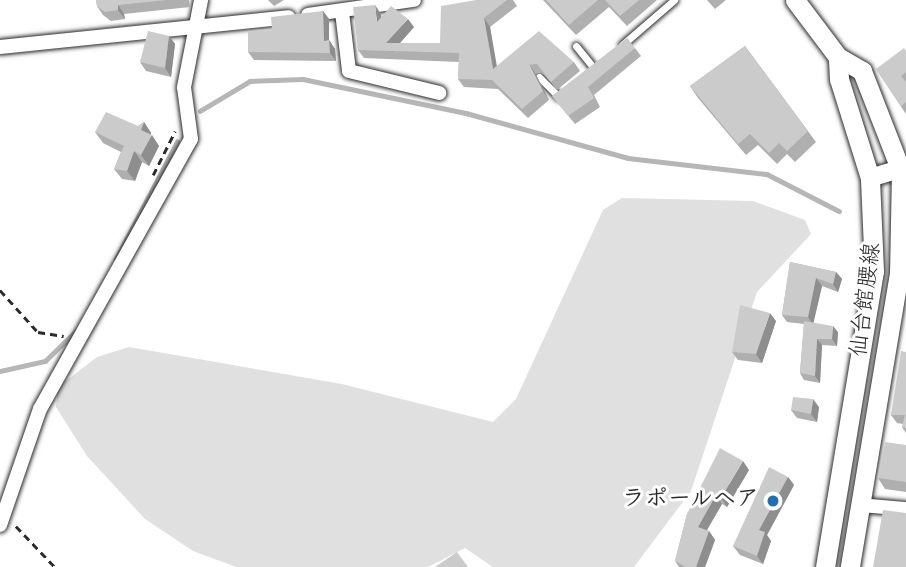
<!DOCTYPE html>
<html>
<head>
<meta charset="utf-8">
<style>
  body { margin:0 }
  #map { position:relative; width:906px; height:567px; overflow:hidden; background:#fff; font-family:Dekko,"Klee One",sans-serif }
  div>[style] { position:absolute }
  .green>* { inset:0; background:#e0e0e0 }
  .stream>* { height:4.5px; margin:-2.25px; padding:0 2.25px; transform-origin:2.25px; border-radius:2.25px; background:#b6b6b6 }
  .path>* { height:2.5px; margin-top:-1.25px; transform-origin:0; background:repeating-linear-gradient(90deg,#2b2b2b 0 7px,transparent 0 12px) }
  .roads { filter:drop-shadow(0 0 2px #2b2b2b) drop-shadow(0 0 2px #2b2b2b) }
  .service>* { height:7px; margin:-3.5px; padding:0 3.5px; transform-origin:3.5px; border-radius:3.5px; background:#fff }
  .minor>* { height:14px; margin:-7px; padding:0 7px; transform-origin:7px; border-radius:7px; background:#fff }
  .tertiary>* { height:18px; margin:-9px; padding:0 9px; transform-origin:9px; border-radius:9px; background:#fff }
  .secondary>* { height:19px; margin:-9.5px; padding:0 9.5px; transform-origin:9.5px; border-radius:9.5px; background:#fff }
  .wall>* { inset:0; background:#afafaf }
  .shaded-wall>* { inset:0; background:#8e8e8e }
  .building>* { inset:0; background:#cbcbcb }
  .dots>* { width:19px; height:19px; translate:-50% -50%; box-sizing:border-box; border:4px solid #fff; border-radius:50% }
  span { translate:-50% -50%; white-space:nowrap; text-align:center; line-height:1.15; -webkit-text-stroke:6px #fff; paint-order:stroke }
  .street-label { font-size:23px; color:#2b2b2b }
  .poi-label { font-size:23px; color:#2b2b2b; font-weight:700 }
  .right { translate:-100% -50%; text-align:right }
</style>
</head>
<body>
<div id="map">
  <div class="green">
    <div style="clip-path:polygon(622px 198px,753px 201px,805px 220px,811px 234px,757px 292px,691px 491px,634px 567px,493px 567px,465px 548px,428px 567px,236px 567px,193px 551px,145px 519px,87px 456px,56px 407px,58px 387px,97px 357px,129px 347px,342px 384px,493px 422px,516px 399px,603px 210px)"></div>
  </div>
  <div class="stream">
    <div style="left:200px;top:111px;width:58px;rotate:-31deg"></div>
    <div style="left:250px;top:81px;width:53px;rotate:-2.2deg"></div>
    <div style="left:303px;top:79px;width:167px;rotate:11.8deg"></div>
    <div style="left:466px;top:113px;width:168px;rotate:15.5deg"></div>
    <div style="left:628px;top:158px;width:140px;rotate:6.6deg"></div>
    <div style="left:767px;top:174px;width:81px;rotate:27.2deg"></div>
    <div style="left:116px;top:259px;width:132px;rotate:-62.5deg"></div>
    <div style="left:0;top:371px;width:46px;rotate:-12.5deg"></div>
    <div style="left:45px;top:361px;width:43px;rotate:-44.1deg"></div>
  </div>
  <div class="path">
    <div style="left:153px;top:175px;width:49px;rotate:-63.4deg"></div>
    <div style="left:0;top:290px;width:57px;rotate:47.9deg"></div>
    <div style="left:38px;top:332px;width:26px;rotate:9deg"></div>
    <div style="left:16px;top:526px;width:57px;rotate:46.4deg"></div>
  </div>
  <div class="roads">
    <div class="service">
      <div style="left:622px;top:45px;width:69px;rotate:-40.9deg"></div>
      <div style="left:576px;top:46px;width:28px;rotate:51deg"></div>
      <div style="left:539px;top:77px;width:28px;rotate:45deg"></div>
    </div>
    <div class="minor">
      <div style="left:342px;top:12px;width:59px;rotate:83.2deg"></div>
      <div style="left:349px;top:71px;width:93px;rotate:13.7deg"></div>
      <div style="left:308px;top:15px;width:107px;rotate:-8.1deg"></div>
      <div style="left:0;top:47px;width:290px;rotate:-5.9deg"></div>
      <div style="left:860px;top:505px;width:46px;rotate:5deg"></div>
      <div style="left:0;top:525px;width:123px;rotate:-71deg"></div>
      <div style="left:40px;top:409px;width:309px;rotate:-60.8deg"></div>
      <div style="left:191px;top:139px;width:52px;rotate:-97.7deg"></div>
      <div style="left:184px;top:87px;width:89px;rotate:-78.9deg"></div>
    </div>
    <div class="tertiary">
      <div style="left:870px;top:178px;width:38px;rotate:-17deg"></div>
    </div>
    <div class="secondary">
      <div style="left:795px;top:0;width:71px;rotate:53deg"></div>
      <div style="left:838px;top:57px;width:28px;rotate:30deg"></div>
      <div style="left:862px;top:71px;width:107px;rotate:68.7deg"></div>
      <div style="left:901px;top:171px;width:102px;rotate:91.1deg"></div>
      <div style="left:899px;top:273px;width:298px;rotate:99.5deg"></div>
      <div style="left:825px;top:567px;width:300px;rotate:-80.6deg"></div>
      <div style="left:874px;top:271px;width:93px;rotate:-92.5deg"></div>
      <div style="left:870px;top:178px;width:104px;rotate:-107.4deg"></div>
      <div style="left:839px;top:79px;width:22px;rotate:-93deg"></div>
    </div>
  </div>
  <div class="wall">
    <div style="clip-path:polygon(96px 0,189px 0,190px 7px,124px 14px,125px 19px,111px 21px,103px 15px,97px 6px)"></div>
    <div style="clip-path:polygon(268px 0,284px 0,274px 6px)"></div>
    <div style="clip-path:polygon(476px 0,513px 0,517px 6px,490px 27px,496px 66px,574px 62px,580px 71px,557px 90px,543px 73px,535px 73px,549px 100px,528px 118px,498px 89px,464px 87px,458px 79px,459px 62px,364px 58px,358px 50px,381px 14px,381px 17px,414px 27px,400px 43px,440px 43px)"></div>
    <div style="clip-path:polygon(543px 0,657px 0,627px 26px,609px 7px,576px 35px)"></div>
    <div style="clip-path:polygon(707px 0,726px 0,715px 9px)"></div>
    <div style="clip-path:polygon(323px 11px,329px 19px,329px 40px,335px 49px,336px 61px,254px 60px,248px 52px,272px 30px)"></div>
    <div style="clip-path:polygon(169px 36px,175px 44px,171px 77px,146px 71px,140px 62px)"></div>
    <div style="clip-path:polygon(745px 46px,816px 142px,795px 162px,787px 154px,777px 164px,758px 145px,746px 155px,698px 98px,690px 86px)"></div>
    <div style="clip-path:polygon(635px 48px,641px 56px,594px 95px,600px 107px,575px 124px,552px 96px)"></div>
    <div style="clip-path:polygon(906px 51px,906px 114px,876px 69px)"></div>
    <div style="clip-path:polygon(144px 122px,151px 133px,151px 135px,159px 146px,149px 166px,142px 162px,135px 181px,122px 179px,114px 169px,121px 152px,103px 143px,95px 132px,138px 126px)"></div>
    <div style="clip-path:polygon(790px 262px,836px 272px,842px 279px,838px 292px,822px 286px,813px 323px,838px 332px,837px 346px,822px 345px,820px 383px,804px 380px,800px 373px,804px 324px,787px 322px,782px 315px)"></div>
    <div style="clip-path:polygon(776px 321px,762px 363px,738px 360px,732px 352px)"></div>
    <div style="clip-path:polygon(906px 352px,906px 433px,902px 427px,903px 424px,897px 423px,891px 415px)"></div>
    <div style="clip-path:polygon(819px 407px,817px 422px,797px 418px,791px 410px)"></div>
    <div style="clip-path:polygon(906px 445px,906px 492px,885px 489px,878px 478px)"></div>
    <div style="clip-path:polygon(749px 470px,727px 507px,722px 504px,707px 530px,709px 531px,715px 540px,705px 567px,679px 567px,675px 561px,687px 514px)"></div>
    <div style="clip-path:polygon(788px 477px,794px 485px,767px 535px,771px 541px,763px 564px,740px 555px,733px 546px)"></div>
  </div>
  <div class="shaded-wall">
    <div style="clip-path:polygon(118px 5px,124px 14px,125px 19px,118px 10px)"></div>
    <div style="clip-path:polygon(375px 5px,381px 14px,383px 31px,377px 22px)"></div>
    <div style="clip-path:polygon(323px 11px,329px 19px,329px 40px,335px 49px,336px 61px,330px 53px,324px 41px)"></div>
    <div style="clip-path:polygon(484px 18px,490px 27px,499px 78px,493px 69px)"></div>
    <div style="clip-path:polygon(408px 19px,414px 27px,392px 52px,386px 43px)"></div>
    <div style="clip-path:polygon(169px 36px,175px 44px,171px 77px,165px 68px)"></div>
    <div style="clip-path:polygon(529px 64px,535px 73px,549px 100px,543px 91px)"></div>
    <div style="clip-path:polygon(144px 122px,151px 133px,149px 140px,152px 135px,159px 146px,149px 166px,141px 155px,141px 130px)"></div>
    <div style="clip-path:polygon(134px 151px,142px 162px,135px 181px,127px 171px)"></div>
    <div style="clip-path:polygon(836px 272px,842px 279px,838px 292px,833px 284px)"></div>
    <div style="clip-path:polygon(816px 278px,822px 286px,813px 325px,808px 317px)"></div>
    <div style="clip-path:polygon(770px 313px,776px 321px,762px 363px,756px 354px)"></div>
    <div style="clip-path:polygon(833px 326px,838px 332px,837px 346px,832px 339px)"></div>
    <div style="clip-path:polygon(817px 339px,822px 345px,820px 383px,815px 376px)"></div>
    <div style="clip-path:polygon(813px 399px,819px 407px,817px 422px,811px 414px)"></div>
    <div style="clip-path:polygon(743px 461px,749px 470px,727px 507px,721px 498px)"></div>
    <div style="clip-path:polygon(788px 477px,794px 485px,767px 535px,771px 541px,763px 564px,757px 556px,759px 530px)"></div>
    <div style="clip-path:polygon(716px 495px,722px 504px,704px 535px,698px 527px)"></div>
    <div style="clip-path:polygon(709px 531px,715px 540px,705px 567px,696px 567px)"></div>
  </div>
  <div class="building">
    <div style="clip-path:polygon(96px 0,167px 0,118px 5px,118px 10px,105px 12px,97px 6px)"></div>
    <div style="clip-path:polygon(476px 0,507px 0,484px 18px,493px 69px,539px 31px,574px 62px,551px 82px,537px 64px,529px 64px,543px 91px,522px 109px,492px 80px,458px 79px,459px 53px,358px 50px,353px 7px,375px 5px,377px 22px,391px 6px,408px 19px,386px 43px,440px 43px,441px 6px)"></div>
    <div style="clip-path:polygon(546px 0,598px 0,569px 25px)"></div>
    <div style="clip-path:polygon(605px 0,639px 0,620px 16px)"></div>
    <div style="clip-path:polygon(323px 11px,324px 41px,329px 40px,330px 53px,248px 52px,248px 31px,272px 30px,271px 17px)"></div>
    <div style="clip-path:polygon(148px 31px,169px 36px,165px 68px,140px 62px)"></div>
    <div style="clip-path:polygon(627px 38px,635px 48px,588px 87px,594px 98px,568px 116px,552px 96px)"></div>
    <div style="clip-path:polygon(745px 46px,808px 131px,787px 151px,779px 143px,769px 153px,750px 134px,738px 144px,690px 86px)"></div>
    <div style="clip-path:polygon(904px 48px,906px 51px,906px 72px,901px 76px,906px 82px,906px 102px,901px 106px,876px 69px)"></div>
    <div style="clip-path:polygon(106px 112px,138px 126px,144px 122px,141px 130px,152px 135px,141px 155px,134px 151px,127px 171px,114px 169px,124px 146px,95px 132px)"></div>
    <div style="clip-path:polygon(790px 262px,836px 272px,833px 284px,816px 278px,808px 317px,782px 315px)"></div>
    <div style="clip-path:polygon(740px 305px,770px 313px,756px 354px,732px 352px)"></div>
    <div style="clip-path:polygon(804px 321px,833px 326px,832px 339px,817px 339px,815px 376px,800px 373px)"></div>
    <div style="clip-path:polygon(901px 351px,906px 352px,906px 428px,902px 427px,905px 415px,891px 415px)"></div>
    <div style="clip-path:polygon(793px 397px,813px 399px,811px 414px,791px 410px)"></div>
    <div style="clip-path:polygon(885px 442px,906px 445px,906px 482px,878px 478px)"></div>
    <div style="clip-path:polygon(720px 448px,743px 461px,721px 498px,716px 495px,698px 527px,709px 531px,696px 567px,686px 567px,675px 561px,687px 514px)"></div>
    <div style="clip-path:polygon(769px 467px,788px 477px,759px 530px,765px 532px,757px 556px,733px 546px)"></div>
    <div style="clip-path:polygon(883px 510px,906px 513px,906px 567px,873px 567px)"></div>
    <div style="clip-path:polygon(457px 552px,468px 567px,435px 567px)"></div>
  </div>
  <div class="dots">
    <div style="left:773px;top:501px;background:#1f6fb2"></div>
  </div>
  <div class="street-label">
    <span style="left:868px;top:300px;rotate:-83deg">仙台館腰線</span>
  </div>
  <div class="poi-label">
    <span class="right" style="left:759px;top:501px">ラポールヘア</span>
  </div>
</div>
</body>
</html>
